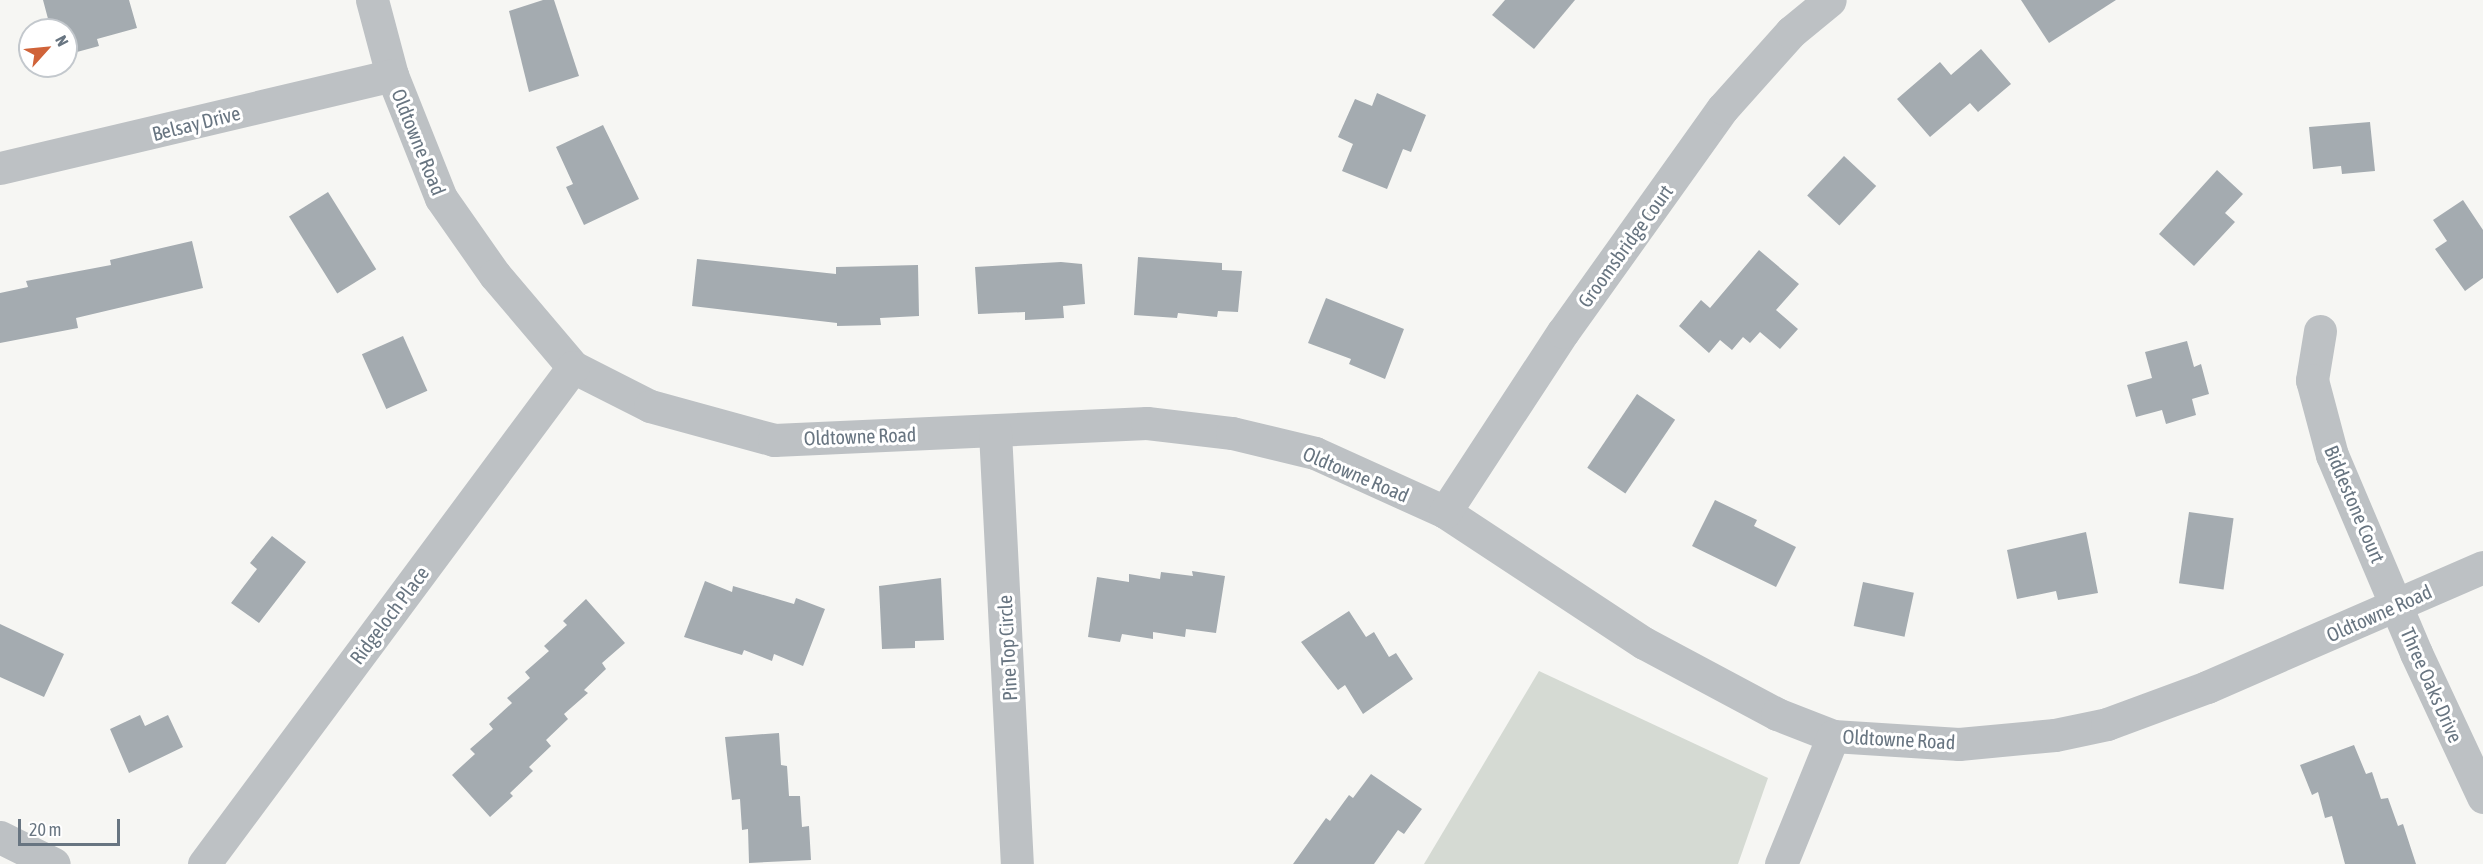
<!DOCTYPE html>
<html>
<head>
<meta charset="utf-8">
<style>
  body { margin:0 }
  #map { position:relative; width:2483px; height:864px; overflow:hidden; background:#f6f6f3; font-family:"Asap Condensed",sans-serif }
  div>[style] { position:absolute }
  .green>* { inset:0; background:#d5dad3 }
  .building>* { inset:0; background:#a4abb0; transform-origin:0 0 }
  .street>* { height:33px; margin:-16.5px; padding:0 16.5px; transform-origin:16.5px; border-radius:16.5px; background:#bdc1c4 }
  span { translate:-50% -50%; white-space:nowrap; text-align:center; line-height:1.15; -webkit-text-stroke:6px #fff; paint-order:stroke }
  .street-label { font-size:20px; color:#687581 }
  .north { position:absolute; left:18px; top:18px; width:60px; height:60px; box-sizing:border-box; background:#fff; border:2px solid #c3c8cd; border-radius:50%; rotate:63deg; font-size:16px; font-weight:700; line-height:24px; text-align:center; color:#687581 }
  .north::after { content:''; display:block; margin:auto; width:21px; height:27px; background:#d06339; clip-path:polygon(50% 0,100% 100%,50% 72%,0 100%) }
  .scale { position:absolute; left:18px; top:819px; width:102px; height:27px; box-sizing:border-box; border:3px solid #687581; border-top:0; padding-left:8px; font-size:18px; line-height:21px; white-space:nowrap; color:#687581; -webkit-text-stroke:4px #fff; paint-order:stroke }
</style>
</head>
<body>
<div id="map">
  <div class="green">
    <div style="clip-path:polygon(1539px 671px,1768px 778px,1738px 864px,1424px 864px)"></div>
  </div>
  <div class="building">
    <div style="clip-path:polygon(43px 0,129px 0,137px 28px,97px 39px,99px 46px,66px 55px,66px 30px,51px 30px)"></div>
    <div style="clip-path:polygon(543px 0,554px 0,579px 76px,529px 92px,509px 11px)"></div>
    <div style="clip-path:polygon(1505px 0,1575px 0,1534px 49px,1492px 15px)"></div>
    <div style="clip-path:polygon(2021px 0,2116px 0,2049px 43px)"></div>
    <div style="clip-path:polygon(1981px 49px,2011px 84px,1978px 112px,1970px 103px,1930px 137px,1897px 99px,1940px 62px,1951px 75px)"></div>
    <div style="clip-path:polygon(1377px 93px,1426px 115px,1411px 152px,1403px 149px,1387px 189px,1342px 171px,1353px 144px,1338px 137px,1355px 99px,1372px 106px)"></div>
    <div style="clip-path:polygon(2370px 122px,2375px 171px,2342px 174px,2341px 166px,2313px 169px,2309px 127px)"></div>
    <div style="clip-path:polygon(603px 125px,639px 199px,584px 225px,566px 187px,573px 184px,556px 147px)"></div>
    <div style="left:1844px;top:156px;width:44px;height:54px;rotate:43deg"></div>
    <div style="clip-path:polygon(2217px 170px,2243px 194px,2225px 213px,2235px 222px,2194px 266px,2159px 234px)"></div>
    <div style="left:328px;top:192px;width:91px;height:46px;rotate:58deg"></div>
    <div style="clip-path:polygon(2463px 200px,2483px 230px,2483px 278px,2465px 291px,2435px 249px,2447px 241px,2433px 220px)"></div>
    <div style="clip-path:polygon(192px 241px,203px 288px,76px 318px,78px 328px,0 343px,0 293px,28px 287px,26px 281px,111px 265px,110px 260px)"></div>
    <div style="clip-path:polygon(1759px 250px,1799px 284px,1776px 310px,1798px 329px,1780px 349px,1760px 332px,1750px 343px,1743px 337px,1732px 350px,1720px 340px,1709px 353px,1679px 326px,1701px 300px,1710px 308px)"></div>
    <div style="clip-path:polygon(1138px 257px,1222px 263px,1222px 270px,1242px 271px,1238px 312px,1218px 311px,1217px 317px,1178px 313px,1177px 318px,1134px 315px)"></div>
    <div style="clip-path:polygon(697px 259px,836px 274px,836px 267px,918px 265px,919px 316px,880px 318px,881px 325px,837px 326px,837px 323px,692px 306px)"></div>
    <div style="clip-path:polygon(1061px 262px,1082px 264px,1085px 304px,1063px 306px,1064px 318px,1025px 320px,1025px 312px,978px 314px,975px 267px)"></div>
    <div style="clip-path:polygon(1326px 298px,1404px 329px,1385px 379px,1349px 364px,1351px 359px,1308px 343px)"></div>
    <div style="left:403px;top:336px;width:60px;height:45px;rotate:66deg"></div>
    <div style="clip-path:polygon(2187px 341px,2194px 367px,2201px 364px,2209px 394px,2192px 399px,2196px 415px,2166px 424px,2162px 410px,2136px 417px,2127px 385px,2152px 378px,2145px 352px)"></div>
    <div style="left:1637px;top:394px;width:46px;height:89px;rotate:34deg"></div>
    <div style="clip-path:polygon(1715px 500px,1757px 520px,1754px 526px,1796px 547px,1776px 587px,1692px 546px)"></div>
    <div style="left:2189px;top:512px;width:45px;height:72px;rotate:8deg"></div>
    <div style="clip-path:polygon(2086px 532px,2098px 593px,2058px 600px,2056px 591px,2017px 599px,2007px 550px)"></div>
    <div style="clip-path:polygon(272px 536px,306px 562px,259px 623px,231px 603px,257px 569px,250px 563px)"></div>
    <div style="clip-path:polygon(1192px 571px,1225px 576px,1216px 633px,1186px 629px,1185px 637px,1153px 632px,1153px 639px,1122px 634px,1120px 642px,1088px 637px,1097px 577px,1129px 582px,1129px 574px,1160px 579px,1161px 572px,1193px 576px)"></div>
    <div style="clip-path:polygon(941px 578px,944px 640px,915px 641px,915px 648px,882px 649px,879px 586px)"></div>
    <div style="clip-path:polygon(705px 581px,732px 592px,733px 586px,794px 604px,796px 598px,825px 609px,803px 666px,774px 654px,772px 661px,744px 650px,742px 655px,684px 637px)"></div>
    <div style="left:1863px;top:582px;width:52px;height:45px;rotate:12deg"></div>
    <div style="clip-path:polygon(586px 599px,625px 643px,602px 663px,606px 669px,584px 690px,588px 693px,564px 714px,568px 719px,546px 740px,551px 746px,529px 767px,533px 771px,510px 793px,513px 796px,490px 817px,452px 775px,475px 754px,470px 749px,493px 729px,489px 724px,512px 703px,507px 698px,530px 678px,525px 672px,549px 651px,544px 646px,567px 625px,563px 621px)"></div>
    <div style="clip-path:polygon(1349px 611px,1366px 637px,1374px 632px,1389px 657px,1396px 653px,1413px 679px,1363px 714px,1345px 685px,1338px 690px,1301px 642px)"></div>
    <div style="clip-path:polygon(0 624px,64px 654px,44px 697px,0 677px)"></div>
    <div style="clip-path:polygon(140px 715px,145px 726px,168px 715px,183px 747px,129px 773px,110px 729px)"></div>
    <div style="clip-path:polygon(779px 733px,781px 765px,787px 766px,789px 796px,800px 796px,802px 827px,809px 826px,811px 860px,749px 863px,748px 829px,742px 830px,740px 799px,732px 800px,725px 737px)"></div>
    <div style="clip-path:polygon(2354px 745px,2366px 774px,2372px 772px,2381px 799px,2388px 798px,2398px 826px,2403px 824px,2416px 864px,2345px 864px,2332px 816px,2325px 818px,2318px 792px,2312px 795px,2300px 765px)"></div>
    <div style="clip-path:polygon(1371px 774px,1422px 809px,1404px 834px,1398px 830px,1374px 864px,1293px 864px,1326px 818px,1330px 821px,1349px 795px,1353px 798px)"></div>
  </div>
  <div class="street">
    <div style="left:372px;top:0;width:78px;rotate:75.1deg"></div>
    <div style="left:392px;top:75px;width:132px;rotate:68.3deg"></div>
    <div style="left:441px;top:198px;width:94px;rotate:55deg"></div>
    <div style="left:495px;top:275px;width:121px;rotate:49.7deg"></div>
    <div style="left:573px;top:367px;width:86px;rotate:26.9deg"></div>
    <div style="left:650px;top:406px;width:129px;rotate:15.3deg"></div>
    <div style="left:774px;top:440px;width:373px;rotate:-2.6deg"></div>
    <div style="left:1147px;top:423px;width:86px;rotate:6.7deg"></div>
    <div style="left:1232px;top:433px;width:85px;rotate:13.5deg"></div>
    <div style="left:1315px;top:453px;width:143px;rotate:24.4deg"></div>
    <div style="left:1445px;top:512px;width:238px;rotate:33.4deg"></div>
    <div style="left:1644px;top:643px;width:151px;rotate:28.1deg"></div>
    <div style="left:1777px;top:714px;width:60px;rotate:21.4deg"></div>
    <div style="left:1833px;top:736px;width:126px;rotate:3.6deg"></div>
    <div style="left:1959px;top:744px;width:96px;rotate:-5.4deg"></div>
    <div style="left:2055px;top:735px;width:53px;rotate:-11.9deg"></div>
    <div style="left:2107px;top:724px;width:107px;rotate:-20.3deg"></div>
    <div style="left:2207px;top:687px;width:301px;rotate:-23.5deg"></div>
    <div style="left:0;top:168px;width:403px;rotate:-13.3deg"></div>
    <div style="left:2320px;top:331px;width:50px;rotate:99.3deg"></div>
    <div style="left:2312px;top:380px;width:78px;rotate:75.1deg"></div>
    <div style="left:2332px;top:455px;width:215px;rotate:67deg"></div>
    <div style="left:2416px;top:653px;width:159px;rotate:65deg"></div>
    <div style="left:995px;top:432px;width:433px;rotate:87.1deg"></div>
    <div style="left:1445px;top:512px;width:215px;rotate:-56.8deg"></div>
    <div style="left:1563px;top:332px;width:275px;rotate:-54.5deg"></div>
    <div style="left:1723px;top:108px;width:102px;rotate:-48.2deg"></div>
    <div style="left:1791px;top:32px;width:50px;rotate:-39.4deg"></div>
    <div style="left:0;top:837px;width:60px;rotate:26.6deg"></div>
    <div style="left:204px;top:864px;width:619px;rotate:-53.41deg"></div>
    <div style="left:1781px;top:864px;width:138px;rotate:-67.9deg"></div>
  </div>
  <div class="street-label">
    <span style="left:196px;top:123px;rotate:-14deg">Belsay Drive</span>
    <span style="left:419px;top:142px;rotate:68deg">Oldtowne Road</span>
    <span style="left:1625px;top:246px;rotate:-54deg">Groomsbridge Court</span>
    <span style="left:860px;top:436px;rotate:-2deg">Oldtowne Road</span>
    <span style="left:1356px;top:474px;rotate:23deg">Oldtowne Road</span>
    <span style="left:2355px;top:504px;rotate:67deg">Biddestone Court</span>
    <span style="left:2379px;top:613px;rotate:-24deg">Oldtowne Road</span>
    <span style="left:389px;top:615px;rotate:-53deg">Ridgeloch Place</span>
    <span style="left:1007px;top:648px;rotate:-93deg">Pine Top Circle</span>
    <span style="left:2432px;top:685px;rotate:66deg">Three Oaks Drive</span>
    <span style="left:1899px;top:739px;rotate:3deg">Oldtowne Road</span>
  </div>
  <div class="north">N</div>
  <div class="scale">20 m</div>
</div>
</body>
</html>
